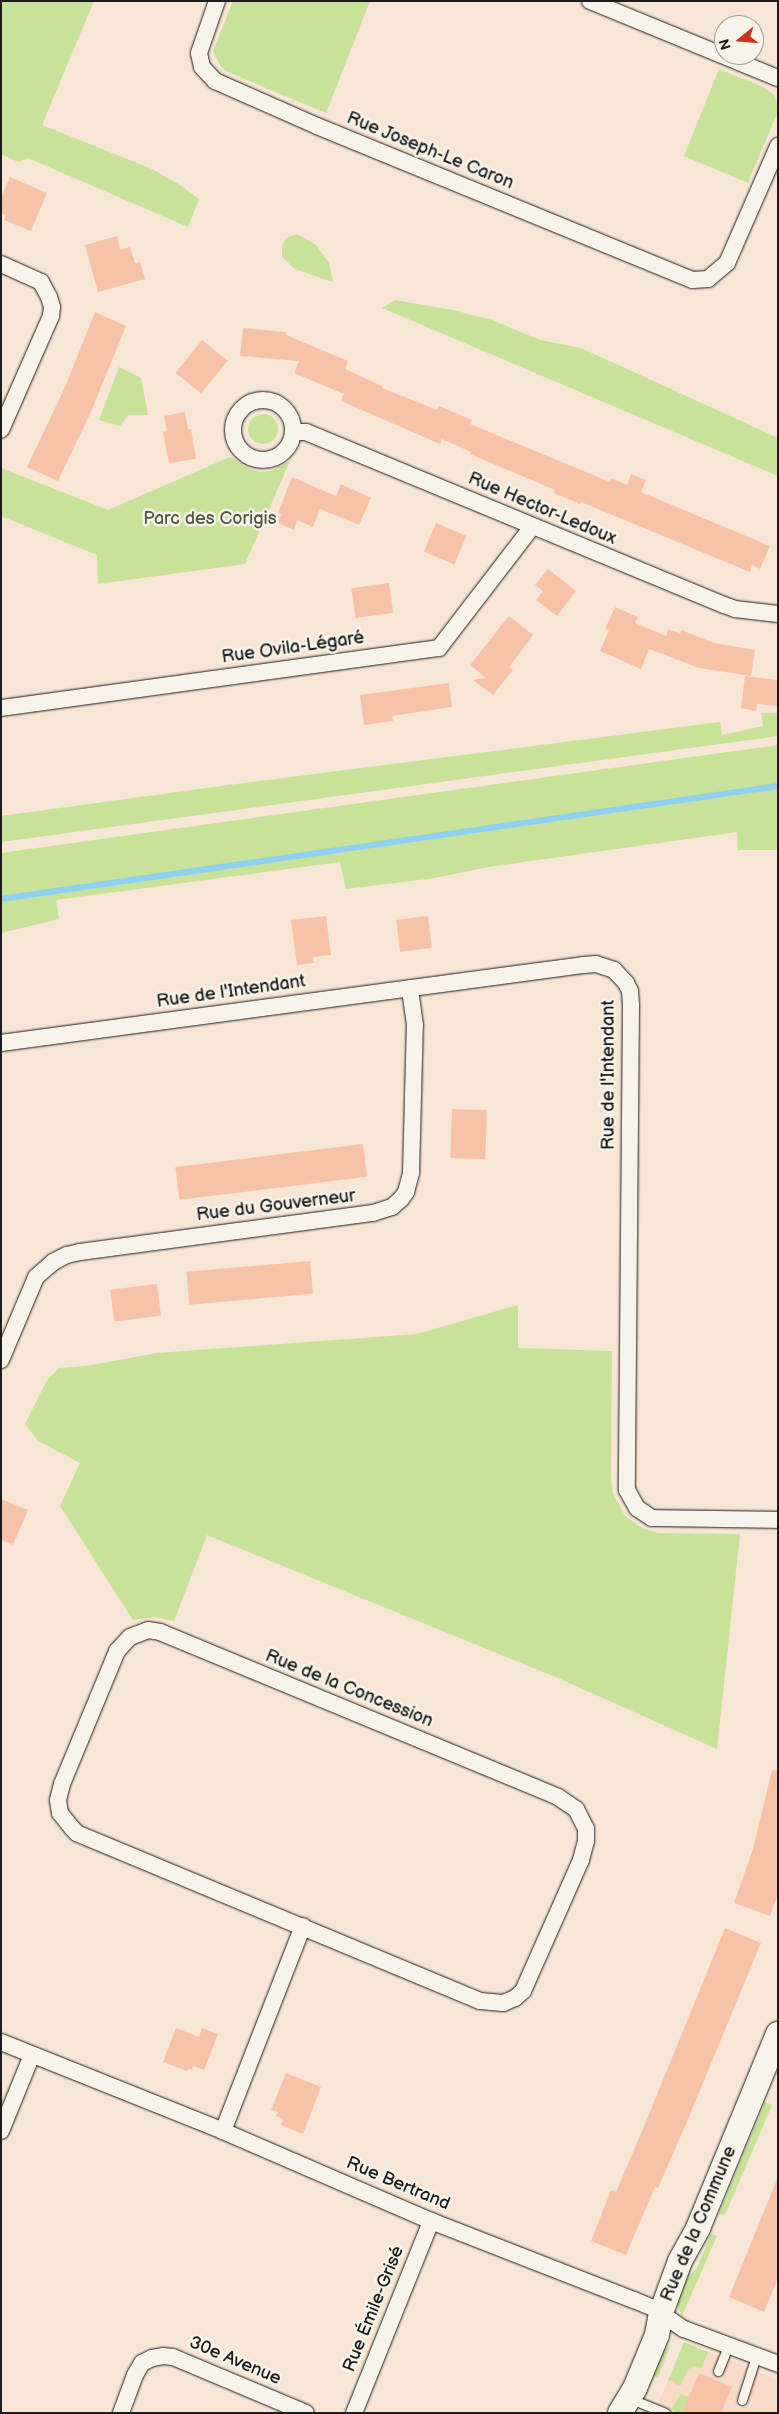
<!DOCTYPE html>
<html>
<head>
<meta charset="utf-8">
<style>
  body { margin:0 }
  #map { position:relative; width:779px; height:2414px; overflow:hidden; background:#f7e5d5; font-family:"Balsamiq Sans",sans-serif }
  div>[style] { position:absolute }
  .built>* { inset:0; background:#f7dbc8 }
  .green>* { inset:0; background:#c8e299 }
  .round { border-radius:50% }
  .stream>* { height:5.5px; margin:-2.75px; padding:0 2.75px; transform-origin:2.75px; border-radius:2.75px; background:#90d1f1 }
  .building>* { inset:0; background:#f7c3a8; transform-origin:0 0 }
  .roads { filter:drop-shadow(0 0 1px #1c1c1c) drop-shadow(0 0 1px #1c1c1c) }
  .lane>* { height:9px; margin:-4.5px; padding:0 4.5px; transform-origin:4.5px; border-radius:4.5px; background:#f7f3e8 }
  .street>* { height:16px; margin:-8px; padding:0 8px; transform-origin:8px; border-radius:8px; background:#f7f3e8 }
  .street>.ring { margin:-8px; padding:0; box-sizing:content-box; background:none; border:16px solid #f7f3e8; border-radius:50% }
  .secondary>* { height:24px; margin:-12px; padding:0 12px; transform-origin:12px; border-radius:12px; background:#f7f3e8 }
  span { translate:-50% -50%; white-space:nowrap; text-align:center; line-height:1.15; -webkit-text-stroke:5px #f7f3e8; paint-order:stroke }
  .street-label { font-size:18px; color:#1c1c1c }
  .park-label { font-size:18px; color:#505742 }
  .frame { position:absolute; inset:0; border:2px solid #1c1c1c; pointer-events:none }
  .north { position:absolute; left:714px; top:15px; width:50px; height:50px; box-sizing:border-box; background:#f7f3e8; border:1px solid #9f9d96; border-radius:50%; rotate:253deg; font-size:14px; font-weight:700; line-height:20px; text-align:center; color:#1c1c1c }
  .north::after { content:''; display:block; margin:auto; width:18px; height:22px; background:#c8321e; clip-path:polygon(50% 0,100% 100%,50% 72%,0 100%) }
</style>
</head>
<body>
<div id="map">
  <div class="built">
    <div style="clip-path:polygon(684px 2342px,778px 2380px,778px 2406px,774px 2413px,654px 2413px)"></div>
  </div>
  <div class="green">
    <div style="clip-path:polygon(1px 1px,94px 1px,42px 125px,152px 169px,180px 185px,199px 199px,188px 227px,28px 158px,18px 162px,1px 154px)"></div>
    <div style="clip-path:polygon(233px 1px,370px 1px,326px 113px,228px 72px,221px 67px,213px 51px)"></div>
    <div style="clip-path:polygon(719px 69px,765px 88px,775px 96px,777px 103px,778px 111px,748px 183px,684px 156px)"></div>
    <div style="clip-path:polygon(297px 234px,316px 245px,329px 263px,333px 282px,295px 269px,282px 257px,282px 246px,286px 238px)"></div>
    <div style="clip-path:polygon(395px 300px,453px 310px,492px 320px,540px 340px,581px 348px,778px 438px,778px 476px,382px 308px)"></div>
    <div style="clip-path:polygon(119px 367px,141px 378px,148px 415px,128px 415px,120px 426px,99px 420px)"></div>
    <div class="round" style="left:248px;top:414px;width:30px;height:30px"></div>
    <div style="clip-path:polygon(230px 457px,250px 469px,261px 472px,271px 471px,290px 461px,245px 564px,98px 584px,97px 555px,1px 516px,1px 468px,108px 510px)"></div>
    <div style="clip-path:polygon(761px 713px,778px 713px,778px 736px,1px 842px,1px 816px,229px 785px,720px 722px,722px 735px,763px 726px)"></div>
    <div style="clip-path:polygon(778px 745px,778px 850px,738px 850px,737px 832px,488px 867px,435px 878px,346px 889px,340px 862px,56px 900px,59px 919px,1px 933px,1px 853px)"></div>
    <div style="clip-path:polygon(518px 1305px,518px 1348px,612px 1351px,611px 1477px,613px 1493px,625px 1516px,644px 1529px,658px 1533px,740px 1534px,717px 1749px,558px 1678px,207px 1535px,174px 1621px,156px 1617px,133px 1620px,60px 1506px,80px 1463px,38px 1441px,25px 1424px,47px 1380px,59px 1368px,86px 1366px,157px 1353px,417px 1334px)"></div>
    <div style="clip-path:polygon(765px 2102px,772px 2105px,725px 2215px,719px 2214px)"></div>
    <div style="clip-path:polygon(711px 2234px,717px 2236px,682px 2316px,677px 2305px,677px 2298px,685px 2279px,697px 2268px)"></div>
    <div style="clip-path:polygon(684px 2342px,708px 2352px,701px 2368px,695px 2367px,688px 2369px,681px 2385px,678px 2385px,671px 2380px,668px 2381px)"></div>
    <div style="clip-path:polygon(671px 2344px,658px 2378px,653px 2375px,662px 2353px)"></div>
    <div style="clip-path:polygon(681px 2394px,689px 2397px,682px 2413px,673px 2413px,674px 2410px,671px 2409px)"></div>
  </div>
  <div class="stream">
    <div style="left:1px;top:899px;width:785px;rotate:-8.27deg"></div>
  </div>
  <div class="building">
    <div style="clip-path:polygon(10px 177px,47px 193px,31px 231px,4px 220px,6px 215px,1px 213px,1px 198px)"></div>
    <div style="clip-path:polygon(117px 236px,120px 250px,130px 247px,135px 263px,140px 262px,145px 279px,98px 292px,85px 245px)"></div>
    <div style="clip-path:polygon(95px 312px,126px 326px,90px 414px,58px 481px,27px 467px,65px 387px)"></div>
    <div style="clip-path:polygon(243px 328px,286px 332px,286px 335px,348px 361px,345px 369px,382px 386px,382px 388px,437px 410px,439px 406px,472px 420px,470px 424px,610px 482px,611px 478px,627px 485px,631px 474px,646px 480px,641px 492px,770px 546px,760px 569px,752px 565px,750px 572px,581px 502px,580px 504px,554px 493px,555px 490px,470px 454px,471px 452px,442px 439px,440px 444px,341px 401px,344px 394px,294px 373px,299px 361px,240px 356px)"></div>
    <div style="left:202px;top:340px;width:33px;height:42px;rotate:39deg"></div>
    <div style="clip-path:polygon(185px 412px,188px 429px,191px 429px,196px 459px,169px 463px,163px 432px,167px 431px,164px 416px)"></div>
    <div style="clip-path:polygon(292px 477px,336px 496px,341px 484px,371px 498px,359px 525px,320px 509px,313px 527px,297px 520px,294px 530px,278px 523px,281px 514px,278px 513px)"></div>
    <div style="left:436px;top:523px;width:33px;height:31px;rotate:23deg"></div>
    <div style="clip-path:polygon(548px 569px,576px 591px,557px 616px,536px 600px,543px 591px,535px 585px)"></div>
    <div style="left:389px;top:583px;width:30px;height:38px;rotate:82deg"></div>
    <div style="clip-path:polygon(615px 607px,638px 617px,635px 623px,666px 636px,668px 629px,680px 633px,681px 630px,714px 643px,755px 650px,751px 676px,699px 668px,649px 649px,641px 669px,600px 651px,609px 630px,605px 629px)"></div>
    <div style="clip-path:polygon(509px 616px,533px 635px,509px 667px,513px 670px,493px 695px,473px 680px,486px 678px,470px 665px)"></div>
    <div style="clip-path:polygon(745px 676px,778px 680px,778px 706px,757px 704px,756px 711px,741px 708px)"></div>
    <div style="clip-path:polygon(449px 683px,452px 707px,392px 716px,393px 721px,364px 725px,360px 695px)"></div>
    <div style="clip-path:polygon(326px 916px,331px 955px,313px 957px,314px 963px,297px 965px,291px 920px)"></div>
    <div style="left:428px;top:916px;width:32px;height:32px;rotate:83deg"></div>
    <div style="left:452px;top:1109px;width:35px;height:49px;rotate:2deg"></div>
    <div style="left:363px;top:1144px;width:33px;height:189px;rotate:83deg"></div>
    <div style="left:310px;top:1261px;width:33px;height:124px;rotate:85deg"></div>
    <div style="left:157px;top:1284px;width:32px;height:47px;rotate:83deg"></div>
    <div style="clip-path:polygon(1px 1499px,28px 1510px,13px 1545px,1px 1540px)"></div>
    <div style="clip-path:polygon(772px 1770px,778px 1771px,778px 1894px,770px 1916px,734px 1903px,753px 1849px)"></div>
    <div style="clip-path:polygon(725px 1928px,761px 1943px,686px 2124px,658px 2188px,655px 2187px,626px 2255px,591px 2241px,611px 2190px,616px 2192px,645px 2124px)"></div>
    <div style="clip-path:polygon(176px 2028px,199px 2037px,202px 2028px,218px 2034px,204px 2070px,193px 2066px,192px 2070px,188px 2069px,187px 2071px,163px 2062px)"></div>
    <div style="clip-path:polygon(286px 2073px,321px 2087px,303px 2134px,281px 2125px,283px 2119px,276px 2116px,278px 2112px,271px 2110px)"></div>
    <div style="clip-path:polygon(778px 2177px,778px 2278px,764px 2312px,729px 2297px)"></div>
    <div style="clip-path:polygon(699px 2373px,732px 2387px,721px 2413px,682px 2413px)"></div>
  </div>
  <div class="roads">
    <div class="lane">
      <div style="left:718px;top:2371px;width:27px;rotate:-68deg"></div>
      <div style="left:631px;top:2399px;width:37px;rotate:22deg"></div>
      <div style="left:742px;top:2400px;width:46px;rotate:-72.3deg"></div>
    </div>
    <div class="street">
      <div style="left:217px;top:1px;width:55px;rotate:109.1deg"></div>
      <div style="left:199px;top:53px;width:14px;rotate:78deg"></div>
      <div style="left:202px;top:67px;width:19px;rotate:47deg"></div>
      <div style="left:215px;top:81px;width:111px;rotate:23.8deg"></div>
      <div style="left:317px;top:126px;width:406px;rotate:22.3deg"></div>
      <div style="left:693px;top:280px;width:15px;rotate:-4deg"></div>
      <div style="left:708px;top:279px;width:25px;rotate:-40deg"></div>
      <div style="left:727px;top:263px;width:128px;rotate:-66.4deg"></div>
      <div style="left:590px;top:1px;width:203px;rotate:22.3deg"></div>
      <div style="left:1px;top:264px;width:44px;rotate:24.2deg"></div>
      <div style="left:41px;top:282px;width:17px;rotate:62deg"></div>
      <div style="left:49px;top:297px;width:10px;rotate:73deg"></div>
      <div style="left:52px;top:307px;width:9px;rotate:96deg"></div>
      <div style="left:51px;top:316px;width:124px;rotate:113.7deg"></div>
      <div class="ring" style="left:233px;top:400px;width:44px;height:44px"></div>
      <div style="left:293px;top:432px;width:13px"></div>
      <div style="left:306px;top:432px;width:452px;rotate:22.5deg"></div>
      <div style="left:724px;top:605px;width:12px;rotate:20deg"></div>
      <div style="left:735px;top:609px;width:43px;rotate:6.6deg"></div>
      <div style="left:1px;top:708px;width:442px;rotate:-7.8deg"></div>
      <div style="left:439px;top:648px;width:153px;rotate:-52.5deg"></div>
      <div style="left:1px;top:1043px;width:587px;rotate:-7.63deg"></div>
      <div style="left:583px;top:965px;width:13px;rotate:-4deg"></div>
      <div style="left:596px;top:964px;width:19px;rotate:18deg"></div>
      <div style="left:614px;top:970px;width:18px;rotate:47deg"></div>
      <div style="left:626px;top:983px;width:9px;rotate:63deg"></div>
      <div style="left:630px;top:991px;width:14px;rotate:86deg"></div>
      <div style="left:631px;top:1005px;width:485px;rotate:90.5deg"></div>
      <div style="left:627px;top:1490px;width:21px;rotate:61deg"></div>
      <div style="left:637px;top:1508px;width:18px;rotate:34deg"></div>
      <div style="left:652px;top:1518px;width:126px;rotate:0.9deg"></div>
      <div style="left:1px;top:1360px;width:90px;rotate:-67.1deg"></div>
      <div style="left:36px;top:1277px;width:23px;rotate:-41deg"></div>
      <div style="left:53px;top:1262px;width:16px;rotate:-27deg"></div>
      <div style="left:67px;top:1255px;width:13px;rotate:-13deg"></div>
      <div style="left:80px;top:1252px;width:296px;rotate:-7.6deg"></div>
      <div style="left:373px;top:1213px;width:20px;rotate:-18deg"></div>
      <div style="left:392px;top:1207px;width:12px;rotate:-42deg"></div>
      <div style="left:401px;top:1199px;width:9px;rotate:-54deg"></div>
      <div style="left:406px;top:1192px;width:20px;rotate:-75deg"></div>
      <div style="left:411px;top:1173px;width:148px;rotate:-88.5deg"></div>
      <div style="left:415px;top:1025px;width:37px;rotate:-98deg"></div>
      <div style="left:148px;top:1630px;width:12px;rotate:9deg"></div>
      <div style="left:160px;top:1632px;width:431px;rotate:22.5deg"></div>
      <div style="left:558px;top:1797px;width:22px;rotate:34deg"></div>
      <div style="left:576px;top:1809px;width:22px;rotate:63deg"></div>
      <div style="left:586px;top:1829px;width:12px;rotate:90deg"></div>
      <div style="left:586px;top:1841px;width:20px;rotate:105deg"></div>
      <div style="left:581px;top:1860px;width:143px;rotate:113.9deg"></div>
      <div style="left:523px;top:1991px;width:11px;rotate:139deg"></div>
      <div style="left:515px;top:1998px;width:13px;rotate:157deg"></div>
      <div style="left:503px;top:2003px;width:23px;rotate:-175deg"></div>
      <div style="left:480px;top:2001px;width:437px;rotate:-157.4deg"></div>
      <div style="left:77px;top:1833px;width:7px;rotate:-135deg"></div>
      <div style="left:72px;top:1828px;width:19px;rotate:-129deg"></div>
      <div style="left:60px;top:1813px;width:13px;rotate:-99deg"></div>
      <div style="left:58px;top:1800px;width:16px;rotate:-76deg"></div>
      <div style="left:62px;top:1784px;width:144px;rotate:-67.5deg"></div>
      <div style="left:117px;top:1651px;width:19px;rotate:-47deg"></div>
      <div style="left:130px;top:1637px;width:19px;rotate:-21deg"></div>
      <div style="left:1px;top:2042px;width:239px;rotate:21.8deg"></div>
      <div style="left:223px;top:2131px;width:227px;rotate:23.4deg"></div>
      <div style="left:431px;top:2221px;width:218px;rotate:21.3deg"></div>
      <div style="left:634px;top:2300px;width:23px;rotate:23deg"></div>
      <div style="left:655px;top:2309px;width:35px;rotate:35deg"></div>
      <div style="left:684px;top:2329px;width:100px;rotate:20.4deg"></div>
      <div style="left:1px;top:2131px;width:82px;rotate:-67.8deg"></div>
      <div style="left:223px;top:2131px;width:220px;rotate:-68.7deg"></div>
      <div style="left:121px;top:2413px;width:40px;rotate:-69.8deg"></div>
      <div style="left:135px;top:2375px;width:14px;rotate:-60deg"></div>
      <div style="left:142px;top:2363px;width:11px;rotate:-27deg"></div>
      <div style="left:152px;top:2358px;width:11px;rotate:-10deg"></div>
      <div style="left:163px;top:2356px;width:10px;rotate:6deg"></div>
      <div style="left:173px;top:2357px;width:144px;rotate:22.8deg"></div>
      <div style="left:354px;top:2413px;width:207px;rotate:-68.1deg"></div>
    </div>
    <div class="secondary">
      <div style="left:620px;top:2413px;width:29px;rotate:-59deg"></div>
      <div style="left:635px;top:2388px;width:57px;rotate:-67.5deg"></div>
      <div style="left:657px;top:2335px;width:22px;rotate:-80deg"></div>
      <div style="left:661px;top:2313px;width:55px;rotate:-69.9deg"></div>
      <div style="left:680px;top:2261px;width:38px;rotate:-61deg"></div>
      <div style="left:698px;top:2228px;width:210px;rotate:-67.6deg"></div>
    </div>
  </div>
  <div class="street-label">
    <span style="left:430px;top:151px;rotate:22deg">Rue Joseph-Le Caron</span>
    <span style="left:542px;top:509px;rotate:23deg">Rue Hector-Ledoux</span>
    <span style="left:293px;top:648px;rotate:-8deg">Rue Ovila-Légaré</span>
    <span style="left:231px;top:992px;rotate:-8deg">Rue de l'Intendant</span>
    <span style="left:609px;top:1075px;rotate:-90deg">Rue de l'Intendant</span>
    <span style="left:276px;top:1206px;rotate:-7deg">Rue du Gouverneur</span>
    <span style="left:349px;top:1689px;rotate:22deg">Rue de la Concession</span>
    <span style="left:398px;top:2184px;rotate:23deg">Rue Bertrand</span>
    <span style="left:699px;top:2224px;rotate:-67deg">Rue de la Commune</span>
    <span style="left:374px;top:2309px;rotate:-68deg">Rue Émile-Grisé</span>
    <span style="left:235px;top:2361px;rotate:23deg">30e Avenue</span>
  </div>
  <div class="park-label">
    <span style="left:210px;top:519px">Parc des Corigis</span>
  </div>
  <div class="frame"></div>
  <div class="north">N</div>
</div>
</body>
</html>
